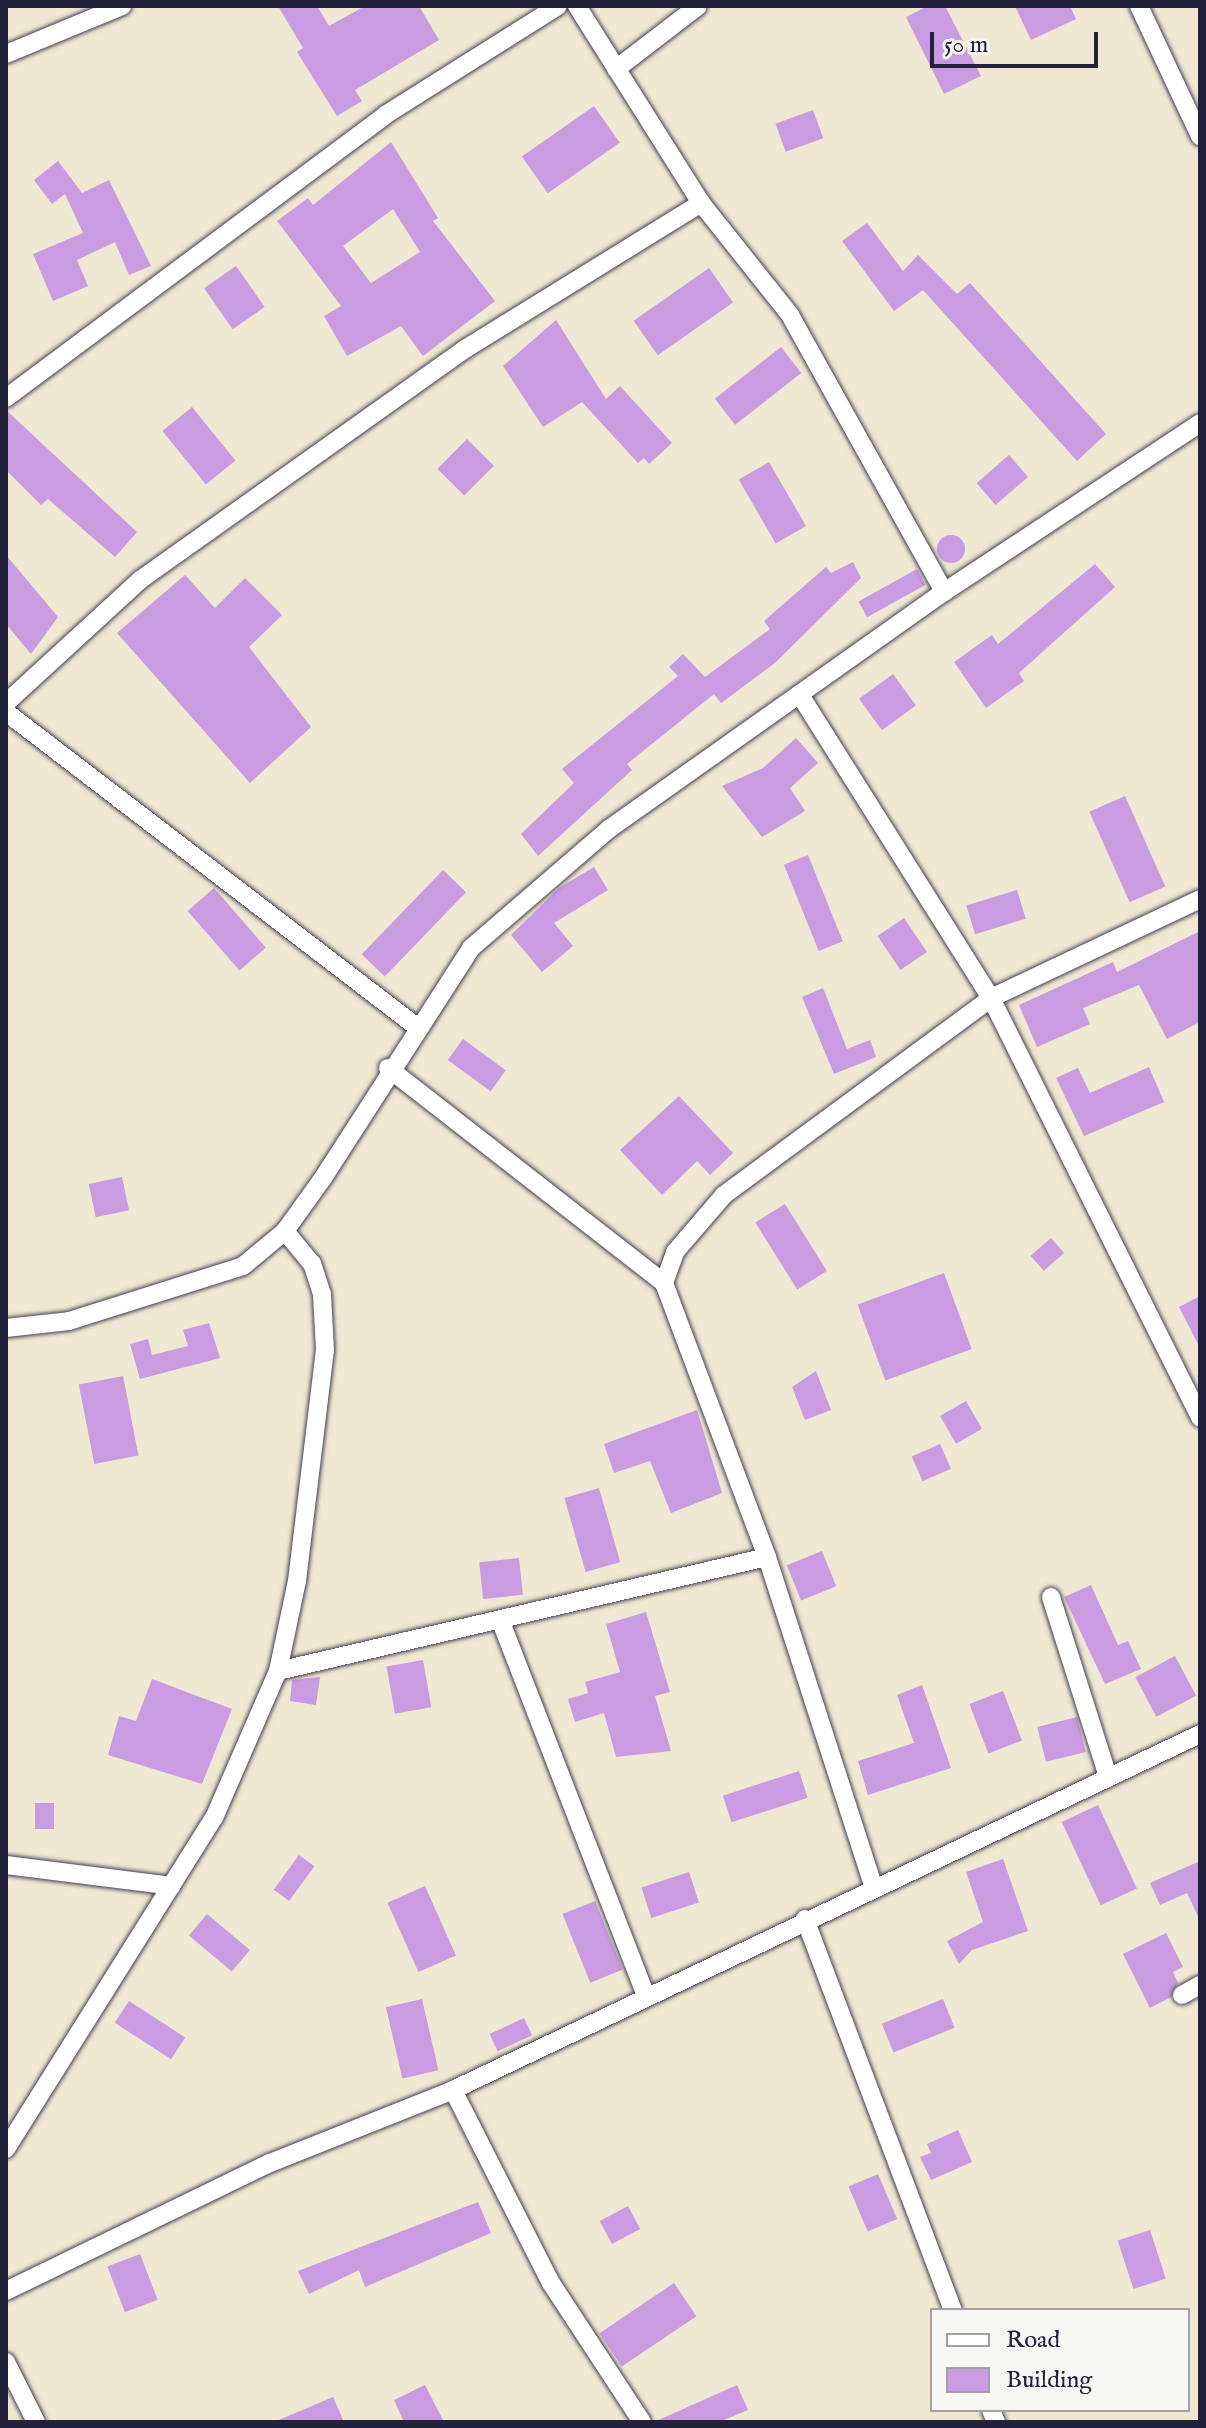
<!DOCTYPE html>
<html>
<head>
<meta charset="utf-8">
<style>
  body { margin:0 }
  #map { position:relative; width:1206px; height:2428px; overflow:hidden; background:#f1e8d3; font-family:"IM FELL English",serif }
  div>[style] { position:absolute }
  .building>* { inset:0; background:#c99be0; transform-origin:0 0 }
  .round { border-radius:50% }
  .roads { filter:drop-shadow(0 0 2px #414052) drop-shadow(0 0 2px #414052) }
  .street>* { height:18px; margin:-9px; padding:0 9px; transform-origin:9px; border-radius:9px; background:#fff }
  span { translate:-50% -50%; white-space:nowrap; text-align:center; line-height:1.15; -webkit-text-stroke:6px #f6f6f2; paint-order:stroke }
  .frame { position:absolute; inset:0; border:8px solid #22223b; pointer-events:none }
  .legend { position:absolute; left:930px; top:2308px; width:260px; height:104px; box-sizing:border-box; background:#f6f6f2; border:2px solid #a1a1a9; margin:0; padding:10px 14px; list-style:none; font-size:24px; color:#22223b }
  .legend li { display:flex; align-items:center; gap:16px; height:40px }
  .legend b { width:40px; border:2px solid #a1a1a9 }
  .scale { position:absolute; left:930px; top:32px; width:168px; height:36px; box-sizing:border-box; border:4px solid #22223b; border-top:0; padding-left:10px; font-size:24px; line-height:28px; white-space:nowrap; color:#22223b; -webkit-text-stroke:6px #f6f6f2; paint-order:stroke }
</style>
</head>
<body>
<div id="map">
  <div class="building">
    <div style="clip-path:polygon(278px 6px,317px 6px,329px 26px,365px 6px,419px 6px,439px 40px,355px 90px,362px 101px,337px 116px,297px 52px,303px 48px)"></div>
    <div style="clip-path:polygon(928px 6px,945px 6px,981px 76px,944px 94px,906px 17px)"></div>
    <div style="clip-path:polygon(1015px 6px,1070px 6px,1076px 19px,1031px 40px)"></div>
    <div style="left:594px;top:106px;width:45px;height:88px;rotate:55deg"></div>
    <div style="left:813px;top:110px;width:30px;height:40px;rotate:70deg"></div>
    <div style="clip-path:polygon(evenodd,391px 142px,438px 218px,433px 221px,495px 301px,423px 356px,401px 326px,347px 356px,324px 316px,341px 306px,277px 221px,308px 198px,313px 205px,391px 142px,393px 209px,420px 252px,371px 283px,343px 246px,393px 209px)"></div>
    <div style="clip-path:polygon(58px 161px,82px 193px,109px 180px,151px 266px,129px 275px,115px 242px,77px 260px,88px 286px,53px 301px,33px 254px,83px 233px,65px 194px,52px 204px,34px 180px)"></div>
    <div style="clip-path:polygon(867px 223px,903px 271px,918px 255px,957px 294px,970px 283px,1106px 434px,1077px 461px,923px 290px,894px 311px,842px 241px)"></div>
    <div style="left:236px;top:266px;width:50px;height:39px;rotate:55deg"></div>
    <div style="left:709px;top:268px;width:42px;height:92px;rotate:55deg"></div>
    <div style="clip-path:polygon(556px 320px,606px 399px,620px 386px,672px 443px,649px 464px,644px 458px,638px 463px,582px 402px,543px 427px,503px 366px)"></div>
    <div style="left:781px;top:347px;width:33px;height:84px;rotate:52deg"></div>
    <div style="left:192px;top:407px;width:69px;height:38px;rotate:51deg"></div>
    <div style="clip-path:polygon(6px 410px,137px 532px,115px 557px,48px 499px,41px 505px,6px 470px)"></div>
    <div style="left:467px;top:439px;width:38px;height:42px;rotate:45deg"></div>
    <div style="left:1009px;top:455px;width:29px;height:43px;rotate:49deg"></div>
    <div style="left:769px;top:462px;width:74px;height:35px;rotate:60deg"></div>
    <div class="round" style="left:937px;top:535px;width:28px;height:28px"></div>
    <div style="clip-path:polygon(6px 555px,58px 617px,31px 654px,6px 624px)"></div>
    <div style="clip-path:polygon(853px 562px,861px 578px,775px 663px,721px 703px,714px 694px,627px 764px,632px 770px,538px 856px,521px 834px,574px 783px,562px 769px,678px 676px,669px 667px,683px 654px,705px 677px,770px 629px,764px 621px,826px 567px,831px 573px)"></div>
    <div style="clip-path:polygon(1095px 564px,1115px 587px,1019px 673px,1024px 681px,986px 708px,954px 662px,992px 635px,998px 644px)"></div>
    <div style="left:917px;top:569px;width:18px;height:67px;rotate:61deg"></div>
    <div style="clip-path:polygon(185px 575px,215px 608px,245px 578px,282px 615px,249px 647px,311px 727px,250px 783px,117px 633px)"></div>
    <div style="left:893px;top:674px;width:39px;height:42px;rotate:54deg"></div>
    <div style="clip-path:polygon(796px 738px,818px 763px,790px 788px,805px 811px,762px 837px,722px 786px,763px 768px)"></div>
    <div style="left:1125px;top:796px;width:99px;height:39px;rotate:66deg"></div>
    <div style="left:808px;top:855px;width:93px;height:26px;rotate:68deg"></div>
    <div style="clip-path:polygon(594px 867px,608px 890px,554px 923px,573px 946px,542px 972px,511px 935px,559px 888px)"></div>
    <div style="left:443px;top:870px;width:32px;height:117px;rotate:44deg"></div>
    <div style="left:214px;top:888px;width:79px;height:35px;rotate:49deg"></div>
    <div style="left:1017px;top:890px;width:30px;height:53px;rotate:73deg"></div>
    <div style="left:904px;top:918px;width:41px;height:32px;rotate:56deg"></div>
    <div style="clip-path:polygon(1200px 931px,1200px 1022px,1167px 1039px,1139px 985px,1083px 1008px,1090px 1024px,1037px 1047px,1019px 1005px,1113px 962px,1117px 972px)"></div>
    <div style="clip-path:polygon(823px 988px,847px 1049px,870px 1040px,876px 1057px,834px 1074px,802px 997px)"></div>
    <div style="left:463px;top:1039px;width:53px;height:26px;rotate:36deg"></div>
    <div style="clip-path:polygon(1149px 1067px,1164px 1102px,1084px 1136px,1056px 1078px,1078px 1068px,1090px 1093px)"></div>
    <div style="clip-path:polygon(679px 1096px,733px 1153px,710px 1175px,697px 1161px,662px 1195px,620px 1150px)"></div>
    <div style="left:122px;top:1177px;width:34px;height:34px;rotate:78deg"></div>
    <div style="left:785px;top:1204px;width:79px;height:35px;rotate:58deg"></div>
    <div style="left:1051px;top:1238px;width:20px;height:27px;rotate:49deg"></div>
    <div style="left:944px;top:1273px;width:81px;height:92px;rotate:70deg"></div>
    <div style="clip-path:polygon(1200px 1296px,1200px 1348px,1179px 1307px)"></div>
    <div style="clip-path:polygon(209px 1323px,220px 1358px,140px 1379px,130px 1344px,148px 1339px,152px 1355px,188px 1346px,183px 1330px)"></div>
    <div style="clip-path:polygon(816px 1371px,831px 1410px,805px 1420px,792px 1387px)"></div>
    <div style="left:123px;top:1376px;width:81px;height:45px;rotate:79deg"></div>
    <div style="left:966px;top:1401px;width:32px;height:30px;rotate:60deg"></div>
    <div style="clip-path:polygon(697px 1410px,722px 1493px,671px 1513px,650px 1461px,614px 1473px,604px 1444px)"></div>
    <div style="left:940px;top:1444px;width:27px;height:31px;rotate:66deg"></div>
    <div style="left:599px;top:1488px;width:77px;height:36px;rotate:74deg"></div>
    <div style="left:822px;top:1551px;width:38px;height:38px;rotate:68deg"></div>
    <div style="left:519px;top:1558px;width:37px;height:40px;rotate:84deg"></div>
    <div style="clip-path:polygon(1091px 1585px,1118px 1645px,1128px 1641px,1141px 1669px,1105px 1684px,1064px 1597px)"></div>
    <div style="clip-path:polygon(646px 1612px,670px 1692px,655px 1696px,671px 1751px,616px 1757px,604px 1713px,575px 1722px,568px 1699px,588px 1693px,585px 1682px,620px 1672px,606px 1624px)"></div>
    <div style="left:1175px;top:1656px;width:45px;height:45px;rotate:62deg"></div>
    <div style="left:423px;top:1660px;width:48px;height:37px;rotate:80deg"></div>
    <div style="clip-path:polygon(320px 1677px,316px 1705px,290px 1701px,292px 1680px)"></div>
    <div style="clip-path:polygon(152px 1679px,232px 1709px,202px 1784px,108px 1755px,119px 1716px,136px 1721px)"></div>
    <div style="clip-path:polygon(922px 1685px,951px 1768px,868px 1795px,858px 1761px,914px 1743px,897px 1695px)"></div>
    <div style="left:1003px;top:1691px;width:53px;height:36px;rotate:69deg"></div>
    <div style="left:1077px;top:1717px;width:36px;height:41px;rotate:76deg"></div>
    <div style="left:799px;top:1771px;width:28px;height:80px;rotate:72deg"></div>
    <div style="left:54px;top:1803px;width:26px;height:19px;rotate:90deg"></div>
    <div style="left:1098px;top:1805px;width:92px;height:40px;rotate:65deg"></div>
    <div style="left:299px;top:1855px;width:19px;height:43px;rotate:36deg"></div>
    <div style="clip-path:polygon(1003px 1859px,1028px 1931px,972px 1950px,959px 1964px,947px 1941px,983px 1922px,966px 1872px)"></div>
    <div style="clip-path:polygon(1200px 1861px,1200px 1921px,1187px 1893px,1160px 1905px,1150px 1883px)"></div>
    <div style="left:689px;top:1872px;width:32px;height:50px;rotate:72deg"></div>
    <div style="left:425px;top:1886px;width:76px;height:41px;rotate:66deg"></div>
    <div style="left:595px;top:1901px;width:74px;height:35px;rotate:68deg"></div>
    <div style="left:207px;top:1914px;width:56px;height:28px;rotate:40deg"></div>
    <div style="clip-path:polygon(1166px 1933px,1183px 1967px,1173px 1972px,1178px 1983px,1171px 1997px,1150px 2008px,1123px 1954px)"></div>
    <div style="left:422px;top:1999px;width:73px;height:37px;rotate:77deg"></div>
    <div style="left:943px;top:1999px;width:31px;height:66px;rotate:68deg"></div>
    <div style="left:129px;top:2001px;width:67px;height:26px;rotate:33deg"></div>
    <div style="left:524px;top:2018px;width:19px;height:38px;rotate:65deg"></div>
    <div style="clip-path:polygon(958px 2130px,972px 2162px,931px 2180px,920px 2157px,931px 2153px,927px 2144px)"></div>
    <div style="left:878px;top:2174px;width:49px;height:32px;rotate:67deg"></div>
    <div style="clip-path:polygon(478px 2202px,491px 2233px,365px 2287px,359px 2270px,309px 2294px,298px 2271px)"></div>
    <div style="left:628px;top:2206px;width:26px;height:32px;rotate:62deg"></div>
    <div style="left:1150px;top:2230px;width:51px;height:34px;rotate:72deg"></div>
    <div style="left:140px;top:2254px;width:49px;height:35px;rotate:69deg"></div>
    <div style="left:674px;top:2283px;width:40px;height:90px;rotate:56deg"></div>
    <div style="clip-path:polygon(425px 2385px,444px 2422px,404px 2422px,394px 2400px)"></div>
    <div style="clip-path:polygon(737px 2385px,748px 2410px,719px 2422px,654px 2422px)"></div>
    <div style="clip-path:polygon(333px 2397px,344px 2422px,274px 2422px)"></div>
  </div>
  <div class="roads">
    <div class="street">
      <div style="left:577px;top:6px;width:233px;rotate:57.8deg"></div>
      <div style="left:701px;top:203px;width:143px;rotate:51.5deg"></div>
      <div style="left:790px;top:315px;width:317px;rotate:60.9deg"></div>
      <div style="left:1139px;top:6px;width:144px;rotate:64.9deg"></div>
      <div style="left:6px;top:54px;width:126px;rotate:-22.5deg"></div>
      <div style="left:616px;top:69px;width:103px;rotate:-37.5deg"></div>
      <div style="left:6px;top:398px;width:473px;rotate:-36.7deg"></div>
      <div style="left:385px;top:115px;width:204px;rotate:-32.2deg"></div>
      <div style="left:800px;top:695px;width:358px;rotate:57.8deg"></div>
      <div style="left:991px;top:998px;width:469px;rotate:63.5deg"></div>
      <div style="left:6px;top:703px;width:182px;rotate:-42.5deg"></div>
      <div style="left:140px;top:580px;width:399px;rotate:-35.4deg"></div>
      <div style="left:465px;top:349px;width:278px;rotate:-31.7deg"></div>
      <div style="left:6px;top:712px;width:518px;rotate:37.47deg"></div>
      <div style="left:388px;top:1068px;width:350px;rotate:37.9deg"></div>
      <div style="left:664px;top:1283px;width:293px;rotate:69.4deg"></div>
      <div style="left:767px;top:1557px;width:346px;rotate:72.1deg"></div>
      <div style="left:664px;top:1283px;width:33px;rotate:-70deg"></div>
      <div style="left:675px;top:1252px;width:75px;rotate:-49.3deg"></div>
      <div style="left:724px;top:1195px;width:332px;rotate:-36.4deg"></div>
      <div style="left:991px;top:998px;width:231px;rotate:-25.3deg"></div>
      <div style="left:6px;top:1328px;width:63px;rotate:-6.3deg"></div>
      <div style="left:69px;top:1321px;width:182px;rotate:-17.5deg"></div>
      <div style="left:243px;top:1266px;width:55px;rotate:-39.8deg"></div>
      <div style="left:285px;top:1231px;width:65px;rotate:-54.4deg"></div>
      <div style="left:323px;top:1178px;width:274px;rotate:-57.2deg"></div>
      <div style="left:471px;top:948px;width:182px;rotate:-40.8deg"></div>
      <div style="left:609px;top:829px;width:410px;rotate:-35.3deg"></div>
      <div style="left:944px;top:592px;width:307px;rotate:-33.4deg"></div>
      <div style="left:1051px;top:1597px;width:189px;rotate:72.4deg"></div>
      <div style="left:501px;top:1622px;width:401px;rotate:68.8deg"></div>
      <div style="left:278px;top:1671px;width:502px;rotate:-13.12deg"></div>
      <div style="left:6px;top:1865px;width:167px;rotate:7.2deg"></div>
      <div style="left:805px;top:1919px;width:418px;rotate:69.3deg"></div>
      <div style="left:1182px;top:1995px;width:21px;rotate:-29deg"></div>
      <div style="left:453px;top:2090px;width:216px;rotate:63.1deg"></div>
      <div style="left:551px;top:2283px;width:166px;rotate:56.8deg"></div>
      <div style="left:6px;top:2149px;width:391px;rotate:-57.9deg"></div>
      <div style="left:214px;top:1818px;width:160px;rotate:-66.5deg"></div>
      <div style="left:278px;top:1671px;width:92px;rotate:-78.1deg"></div>
      <div style="left:297px;top:1581px;width:233px;rotate:-83.1deg"></div>
      <div style="left:325px;top:1350px;width:56px;rotate:-93.1deg"></div>
      <div style="left:322px;top:1294px;width:32px;rotate:-108deg"></div>
      <div style="left:312px;top:1264px;width:43px;rotate:-129.3deg"></div>
      <div style="left:6px;top:2291px;width:293px;rotate:-25.9deg"></div>
      <div style="left:270px;top:2163px;width:197px;rotate:-21.7deg"></div>
      <div style="left:453px;top:2090px;width:827px;rotate:-25.48deg"></div>
      <div style="left:6px;top:2362px;width:67px;rotate:63.4deg"></div>
      <div style="left:991px;top:2410px;width:13px;rotate:67deg"></div>
    </div>
  </div>
  <div class="frame"></div>
  <ul class="legend">
  <li><b style="height:10px;background:#fff"></b>Road</li>
  <li><b style="height:22px;background:#c99be0"></b>Building</li>
  </ul>
  <div class="scale">50 m</div>
</div>
</body>
</html>
